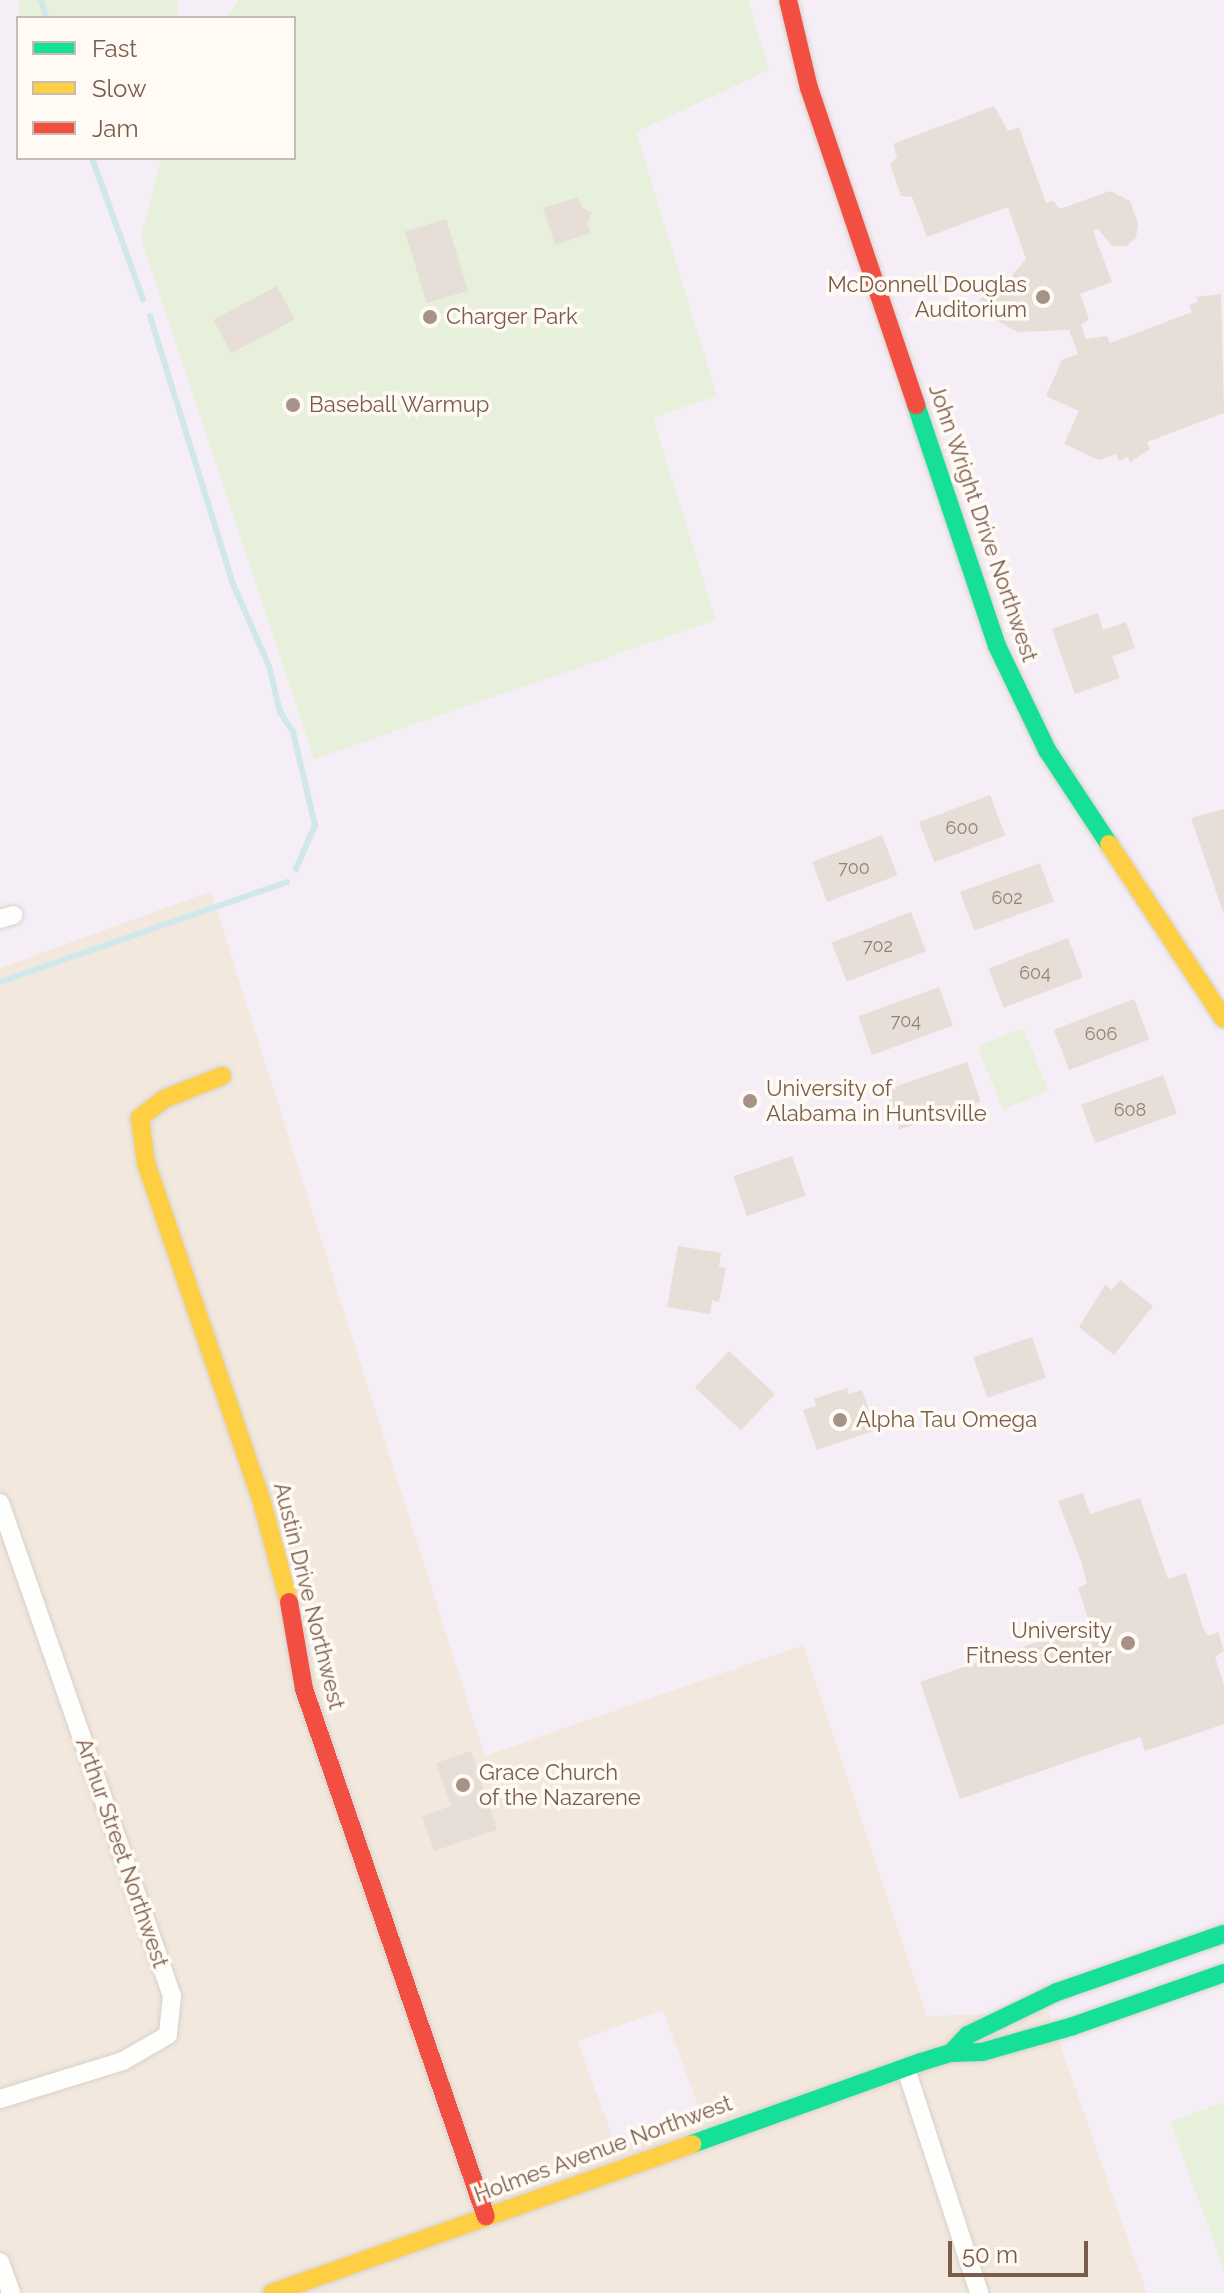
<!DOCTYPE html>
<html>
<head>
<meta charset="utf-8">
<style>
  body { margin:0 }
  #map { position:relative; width:1224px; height:2293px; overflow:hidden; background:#f9f5f0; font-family:Raleway,sans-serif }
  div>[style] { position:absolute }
  .residential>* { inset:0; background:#f2e8de }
  .education>* { inset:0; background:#f6eef6; transform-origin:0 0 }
  .green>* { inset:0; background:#e7f0db; transform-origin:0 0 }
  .stream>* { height:6px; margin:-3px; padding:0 3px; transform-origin:3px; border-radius:3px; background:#d0e8ea }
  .building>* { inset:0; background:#e6ded7; transform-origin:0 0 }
  .roads { filter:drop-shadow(0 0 2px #d7d1cb) drop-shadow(0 0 2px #d7d1cb) }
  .street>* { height:18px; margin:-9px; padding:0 9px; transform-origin:9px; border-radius:9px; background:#fefefd }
  .fast>* { height:18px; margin:-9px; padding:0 9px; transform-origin:9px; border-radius:9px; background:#16e098 }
  .slow>* { height:18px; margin:-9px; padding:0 9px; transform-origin:9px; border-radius:9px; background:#ffcf43 }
  .jam>* { height:18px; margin:-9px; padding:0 9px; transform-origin:9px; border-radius:9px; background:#f24e42 }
  .dots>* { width:22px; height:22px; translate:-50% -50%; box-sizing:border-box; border:4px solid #fffaf3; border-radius:50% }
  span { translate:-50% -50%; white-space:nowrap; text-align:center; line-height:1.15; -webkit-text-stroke:7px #fffaf3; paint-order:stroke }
  .number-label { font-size:18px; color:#977e72 }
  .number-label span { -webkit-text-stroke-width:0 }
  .poi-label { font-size:22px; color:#7a5c4d }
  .right { translate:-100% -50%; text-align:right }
  .left { translate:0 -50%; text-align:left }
  .street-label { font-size:22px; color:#7a5c4d }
  .legend { position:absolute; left:16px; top:16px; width:280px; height:144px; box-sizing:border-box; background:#fffaf3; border:2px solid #cabbb1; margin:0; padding:10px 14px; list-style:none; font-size:24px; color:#7a5c4d }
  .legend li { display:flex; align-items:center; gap:16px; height:40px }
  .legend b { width:40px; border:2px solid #cabbb1 }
  .scale { position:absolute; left:948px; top:2241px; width:140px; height:36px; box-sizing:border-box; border:4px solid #7a5c4d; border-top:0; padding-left:10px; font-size:24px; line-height:28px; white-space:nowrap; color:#7a5c4d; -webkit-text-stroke:6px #fffaf3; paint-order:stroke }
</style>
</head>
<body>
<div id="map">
  <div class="residential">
    <div style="clip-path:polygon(211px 891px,485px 1755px,803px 1645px,927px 2015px,1049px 2012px,1147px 2293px,0 2293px,0 968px)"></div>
  </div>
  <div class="education">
    <div style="clip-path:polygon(evenodd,0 0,1224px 0,1224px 2293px,1147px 2293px,1049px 2012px,927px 2016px,803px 1645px,485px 1756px,211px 891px,0 968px,0 0,18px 18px,294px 18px,294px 158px,18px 158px,18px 18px)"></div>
    <div style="left:663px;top:2010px;width:114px;height:91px;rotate:70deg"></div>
  </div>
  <div class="green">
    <div style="left:19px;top:0;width:159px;height:26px"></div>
    <div style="clip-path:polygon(238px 0,748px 0,769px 70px,636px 132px,717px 396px,653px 418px,716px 620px,314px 759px,141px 237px,161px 158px,294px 158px,294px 18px,226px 18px)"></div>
    <div style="left:1023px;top:1028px;width:68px;height:49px;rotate:68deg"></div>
    <div style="clip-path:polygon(1224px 2102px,1224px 2270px,1170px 2122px)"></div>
  </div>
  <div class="stream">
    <div style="left:41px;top:0;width:19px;rotate:74deg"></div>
    <div style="left:92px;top:158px;width:150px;rotate:70.1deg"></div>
    <div style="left:150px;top:316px;width:281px;rotate:72.8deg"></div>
    <div style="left:233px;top:584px;width:90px;rotate:66.3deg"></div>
    <div style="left:269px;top:666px;width:47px;rotate:76.6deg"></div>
    <div style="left:280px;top:712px;width:24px;rotate:57deg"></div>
    <div style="left:293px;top:732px;width:96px;rotate:76.7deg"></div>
    <div style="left:315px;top:825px;width:48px;rotate:113.4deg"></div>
    <div style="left:0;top:982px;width:304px;rotate:-19.2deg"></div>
  </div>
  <div class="building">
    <div style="clip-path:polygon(994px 106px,1008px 131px,1019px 127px,1046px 203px,1053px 201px,1060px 209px,1110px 191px,1130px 201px,1138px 223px,1136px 238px,1126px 246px,1112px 246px,1098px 229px,1093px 231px,1112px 282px,1080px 294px,1089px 319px,1081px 325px,1086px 339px,1107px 336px,1110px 343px,1192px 312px,1189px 305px,1198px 302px,1196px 297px,1221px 294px,1224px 413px,1147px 442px,1150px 449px,1130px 462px,1128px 457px,1119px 461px,1116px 454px,1099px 460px,1064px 444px,1079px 411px,1046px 396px,1062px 360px,1078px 354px,1069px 330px,1018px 332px,973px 308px,997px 280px,1004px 285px,1026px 259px,1008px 207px,927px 237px,912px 197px,901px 196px,890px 164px,897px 157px,893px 144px)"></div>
    <div style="clip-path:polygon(578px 197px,582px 207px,592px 213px,587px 223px,590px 233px,555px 245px,543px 208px)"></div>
    <div style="left:446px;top:219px;width:75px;height:43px;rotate:73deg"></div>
    <div style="left:277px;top:286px;width:38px;height:72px;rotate:62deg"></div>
    <div style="clip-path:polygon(1098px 613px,1103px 630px,1126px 622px,1135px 648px,1112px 656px,1120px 678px,1075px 694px,1052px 629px)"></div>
    <div style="left:990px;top:795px;width:43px;height:76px;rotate:69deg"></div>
    <div style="clip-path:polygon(1224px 809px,1224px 915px,1191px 818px)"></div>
    <div style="left:882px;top:835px;width:43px;height:75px;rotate:69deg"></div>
    <div style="left:1040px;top:863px;width:41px;height:85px;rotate:70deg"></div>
    <div style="left:911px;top:912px;width:42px;height:85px;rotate:69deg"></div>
    <div style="left:1068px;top:938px;width:42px;height:85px;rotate:69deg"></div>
    <div style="left:939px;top:987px;width:41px;height:86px;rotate:70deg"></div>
    <div style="left:1134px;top:999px;width:43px;height:86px;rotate:69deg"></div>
    <div style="left:967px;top:1062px;width:42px;height:86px;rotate:71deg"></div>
    <div style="left:1163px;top:1075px;width:41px;height:87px;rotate:70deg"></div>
    <div style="left:792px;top:1156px;width:42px;height:62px;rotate:71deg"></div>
    <div style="clip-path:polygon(678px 1246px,721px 1253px,719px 1267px,726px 1268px,719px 1302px,712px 1300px,710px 1314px,667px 1307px)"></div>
    <div style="clip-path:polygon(1120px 1280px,1153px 1306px,1114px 1355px,1079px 1327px,1105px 1285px,1112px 1290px)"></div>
    <div style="left:1032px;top:1337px;width:43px;height:62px;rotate:71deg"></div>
    <div style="left:729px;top:1351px;width:63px;height:50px;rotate:43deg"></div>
    <div style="clip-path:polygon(847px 1388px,849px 1394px,862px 1390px,876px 1430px,817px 1450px,803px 1410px,816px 1406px,814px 1399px)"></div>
    <div style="clip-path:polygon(1083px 1493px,1090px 1514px,1140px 1498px,1168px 1579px,1186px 1573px,1203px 1628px,1208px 1636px,1218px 1632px,1224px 1651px,1215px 1657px,1224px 1685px,1224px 1724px,1145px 1751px,1140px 1737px,960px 1799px,920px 1682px,1090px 1624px,1078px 1588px,1087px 1584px,1082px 1564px,1058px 1501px)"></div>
    <div style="clip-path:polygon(471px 1751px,497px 1830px,434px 1851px,422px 1816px,451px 1806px,436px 1763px)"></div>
  </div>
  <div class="roads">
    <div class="street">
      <div style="left:0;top:919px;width:14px;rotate:-17deg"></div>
      <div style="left:0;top:1503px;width:522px;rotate:70.77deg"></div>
      <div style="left:172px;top:1996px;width:39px;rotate:96deg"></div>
      <div style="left:168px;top:2035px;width:52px;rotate:150deg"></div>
      <div style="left:123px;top:2061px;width:129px;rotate:162.8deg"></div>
      <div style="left:906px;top:2069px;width:236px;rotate:71.9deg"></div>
      <div style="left:0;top:2262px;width:33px;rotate:70deg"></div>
    </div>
    <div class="fast">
      <div style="left:916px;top:405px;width:254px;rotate:71.4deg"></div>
      <div style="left:997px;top:646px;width:115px;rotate:64.3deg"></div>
      <div style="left:1047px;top:750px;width:113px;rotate:56.6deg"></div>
      <div style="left:951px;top:2053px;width:25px;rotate:-47deg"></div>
      <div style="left:968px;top:2035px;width:99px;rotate:-25.8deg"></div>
      <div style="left:1057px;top:1992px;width:177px;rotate:-19.2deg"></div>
      <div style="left:692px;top:2144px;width:243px;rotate:-19.7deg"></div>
      <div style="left:921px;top:2062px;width:31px;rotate:-17deg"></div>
      <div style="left:951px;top:2053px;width:31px;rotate:-2deg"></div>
      <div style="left:982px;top:2052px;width:95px;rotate:-15.9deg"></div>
      <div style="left:1073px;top:2026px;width:160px;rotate:-19.3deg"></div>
    </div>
    <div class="slow">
      <div style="left:1109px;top:844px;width:209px;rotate:56.7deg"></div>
      <div style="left:222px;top:1076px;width:62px;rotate:158.4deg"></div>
      <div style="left:164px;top:1099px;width:31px;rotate:142deg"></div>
      <div style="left:140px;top:1118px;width:45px;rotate:82.4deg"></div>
      <div style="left:146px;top:1163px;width:355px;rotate:71.1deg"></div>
      <div style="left:261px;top:1499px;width:107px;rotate:74.8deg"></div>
      <div style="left:272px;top:2293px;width:446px;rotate:-19.5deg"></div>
    </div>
    <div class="jam">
      <div style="left:788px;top:0;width:90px;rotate:76.6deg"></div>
      <div style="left:809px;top:88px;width:335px;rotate:71.3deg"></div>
      <div style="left:289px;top:1602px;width:88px;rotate:80.2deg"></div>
      <div style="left:304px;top:1689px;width:558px;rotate:70.98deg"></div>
    </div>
  </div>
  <div class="dots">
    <div style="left:1043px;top:297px;background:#a69286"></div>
    <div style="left:430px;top:317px;background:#a69286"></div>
    <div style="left:293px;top:405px;background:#a69286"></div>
    <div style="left:750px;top:1101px;background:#a69286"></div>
    <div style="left:840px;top:1420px;background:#a69286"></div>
    <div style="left:1128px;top:1643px;background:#a69286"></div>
    <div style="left:463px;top:1785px;background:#a69286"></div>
  </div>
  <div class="number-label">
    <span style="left:962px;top:828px">600</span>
    <span style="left:854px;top:868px">700</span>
    <span style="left:1007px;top:898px">602</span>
    <span style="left:878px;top:946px">702</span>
    <span style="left:1035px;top:973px">604</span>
    <span style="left:906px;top:1021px">704</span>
    <span style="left:1101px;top:1034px">606</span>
    <span style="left:1130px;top:1110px">608</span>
  </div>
  <div class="poi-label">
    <span class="right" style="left:1027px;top:297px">McDonnell Douglas<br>Auditorium</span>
    <span class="left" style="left:446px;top:317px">Charger Park</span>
    <span class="left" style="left:309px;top:405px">Baseball Warmup</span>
    <span class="left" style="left:766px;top:1101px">University of<br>Alabama in Huntsville</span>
    <span class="left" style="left:856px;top:1420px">Alpha Tau Omega</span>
    <span class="right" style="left:1112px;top:1643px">University<br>Fitness Center</span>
    <span class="left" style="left:479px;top:1785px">Grace Church<br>of the Nazarene</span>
  </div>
  <div class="street-label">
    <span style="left:983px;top:523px;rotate:71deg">John Wright Drive Northwest</span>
    <span style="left:309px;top:1596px;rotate:76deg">Austin Drive Northwest</span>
    <span style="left:122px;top:1853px;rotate:71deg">Arthur Street Northwest</span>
    <span style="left:603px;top:2149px;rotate:-20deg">Holmes Avenue Northwest</span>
  </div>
  <ul class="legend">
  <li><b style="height:10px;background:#16e098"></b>Fast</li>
  <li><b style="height:10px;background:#ffcf43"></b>Slow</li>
  <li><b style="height:10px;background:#f24e42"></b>Jam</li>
  </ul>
  <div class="scale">50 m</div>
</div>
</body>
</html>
